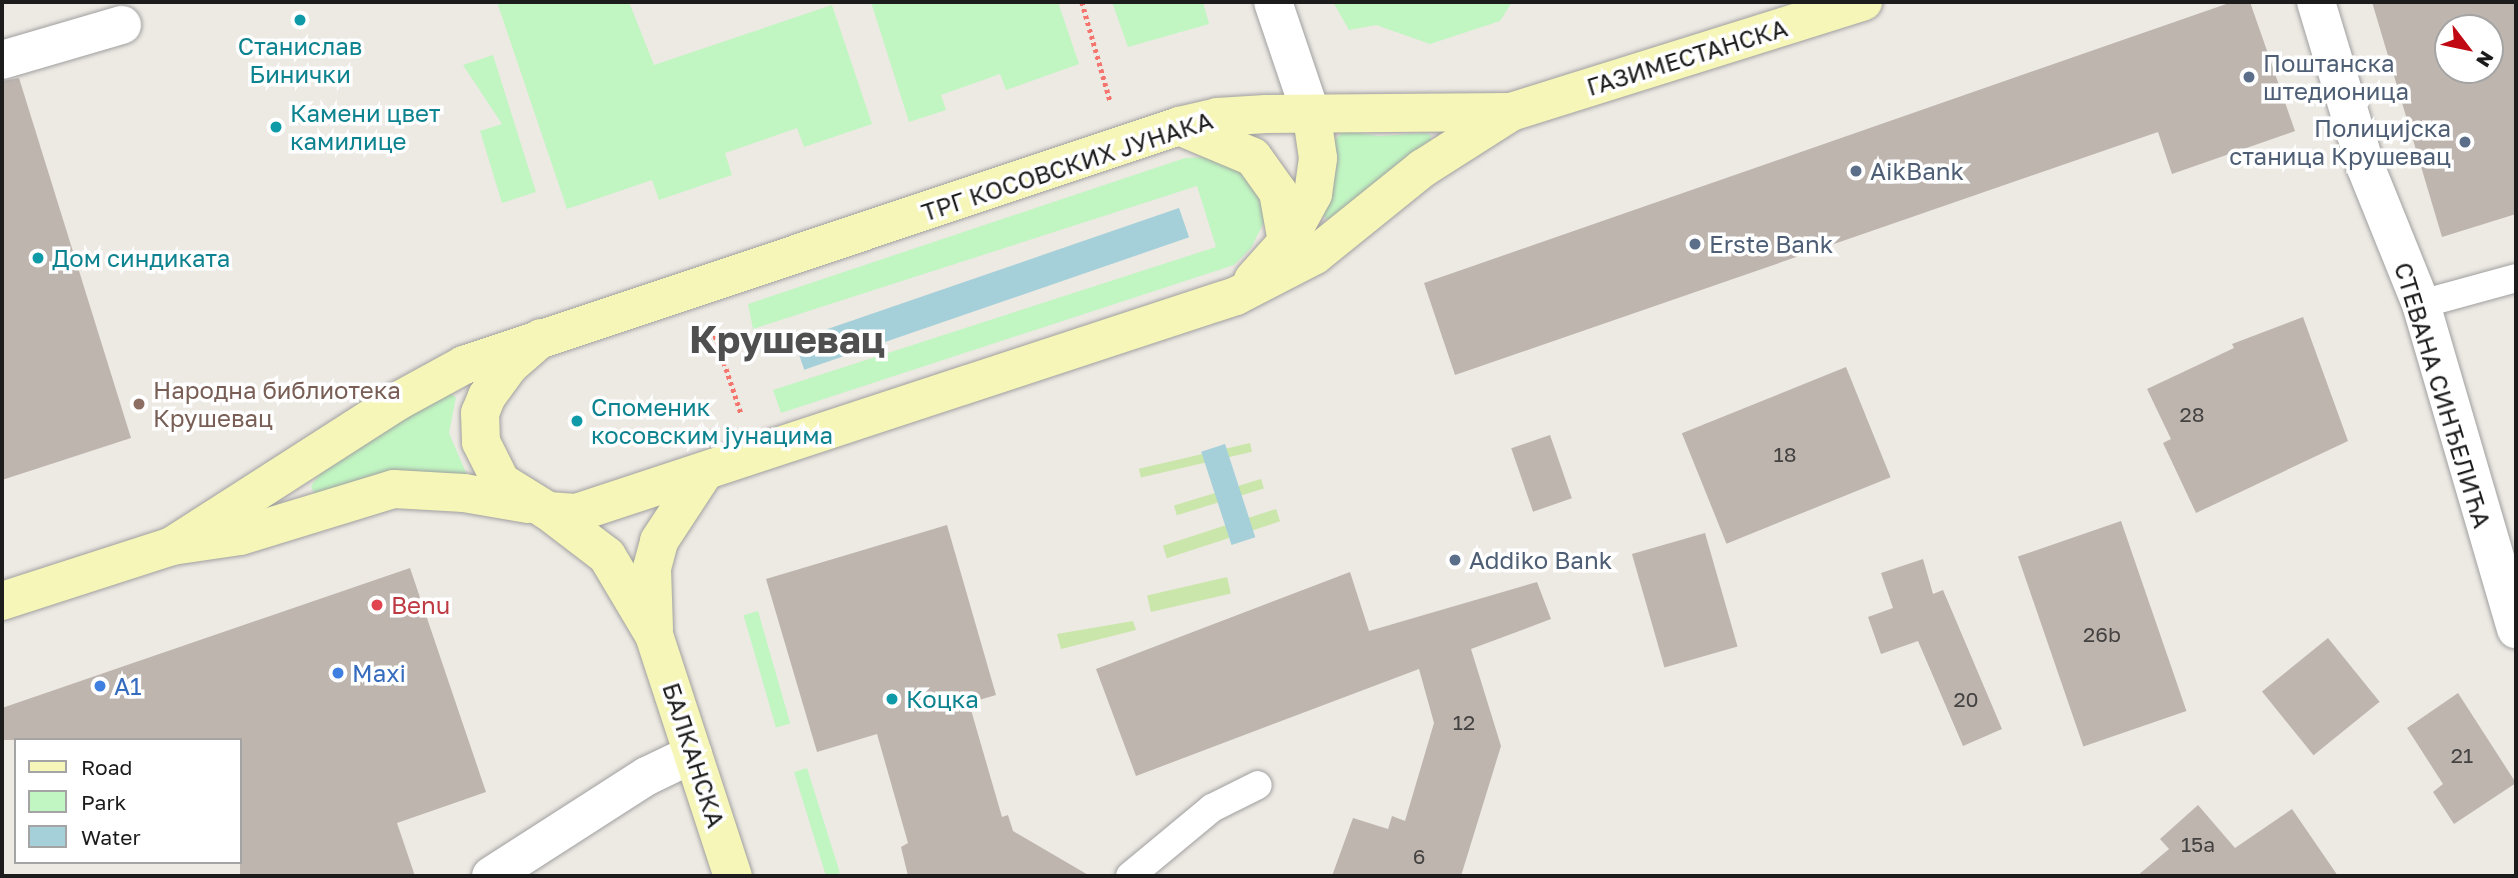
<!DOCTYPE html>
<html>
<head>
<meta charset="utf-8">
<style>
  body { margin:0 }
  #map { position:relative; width:2518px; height:878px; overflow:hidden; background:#ede9e3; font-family:"Golos Text",sans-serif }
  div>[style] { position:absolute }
  .grass>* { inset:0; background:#cae6aa; transform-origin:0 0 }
  .park>* { inset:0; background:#c1f6c2; transform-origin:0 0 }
  .water>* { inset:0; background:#a5d0d9; transform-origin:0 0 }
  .building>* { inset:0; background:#beb5af; transform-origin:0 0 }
  .path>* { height:4.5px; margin-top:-2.25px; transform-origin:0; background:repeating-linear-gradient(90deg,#f3756e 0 3.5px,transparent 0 7px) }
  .roads { filter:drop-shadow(0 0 2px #a0a0a0) drop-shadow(0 0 2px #a0a0a0) }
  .service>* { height:28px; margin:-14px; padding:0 14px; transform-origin:14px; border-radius:14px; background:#fff }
  .minor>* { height:38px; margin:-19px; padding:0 19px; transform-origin:19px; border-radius:19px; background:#fff }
  .secondary>* { height:38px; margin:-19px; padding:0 19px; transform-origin:19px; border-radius:19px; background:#f6f6b8 }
  .dots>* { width:19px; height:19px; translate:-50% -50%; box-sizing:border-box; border:4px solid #fff; border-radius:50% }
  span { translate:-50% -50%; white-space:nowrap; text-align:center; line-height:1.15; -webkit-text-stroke:7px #fff; paint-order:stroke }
  .number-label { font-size:21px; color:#444241 }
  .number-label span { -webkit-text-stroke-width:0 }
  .culture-label { font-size:24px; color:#0d838f }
  .left { translate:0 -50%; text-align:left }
  .street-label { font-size:24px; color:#1c1c1c }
  .service-label { font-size:24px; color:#4e5e75 }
  .right { translate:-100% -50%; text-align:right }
  .education-label { font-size:24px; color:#785e54 }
  .health-label { font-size:24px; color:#be3a42 }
  .shop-label { font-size:24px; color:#366cbe }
  .town-label { font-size:38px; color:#4f4f4f; font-weight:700 }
  .frame { position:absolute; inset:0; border:4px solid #1c1c1c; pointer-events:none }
  .legend { position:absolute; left:14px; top:738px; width:228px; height:126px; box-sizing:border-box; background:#fff; border:2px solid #a4a4a4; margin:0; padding:9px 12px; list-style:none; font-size:21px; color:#1c1c1c }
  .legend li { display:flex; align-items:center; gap:14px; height:35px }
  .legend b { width:35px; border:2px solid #a4a4a4 }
  .north { position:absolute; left:2434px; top:14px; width:70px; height:70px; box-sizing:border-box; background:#fff; border:2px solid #a4a4a4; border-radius:50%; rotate:122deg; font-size:19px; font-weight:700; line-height:28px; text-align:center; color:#1c1c1c }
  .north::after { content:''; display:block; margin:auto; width:24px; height:32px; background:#c00912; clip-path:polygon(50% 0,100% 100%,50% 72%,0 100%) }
</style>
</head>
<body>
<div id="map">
  <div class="grass">
    <div style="left:1250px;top:443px;width:9px;height:114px;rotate:77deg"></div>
    <div style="left:1261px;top:479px;width:10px;height:91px;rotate:73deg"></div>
    <div style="left:1276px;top:509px;width:13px;height:119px;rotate:72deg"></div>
    <div style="left:1227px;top:577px;width:17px;height:82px;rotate:77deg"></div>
    <div style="clip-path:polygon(1133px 621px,1136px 630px,1061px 649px,1057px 634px)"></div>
  </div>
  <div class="park">
    <div style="clip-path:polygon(497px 2px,629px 2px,654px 65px,832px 5px,872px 124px,804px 147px,797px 128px,725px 153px,732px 175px,659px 200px,652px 180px,567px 209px)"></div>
    <div style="clip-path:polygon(871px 2px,1058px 2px,1079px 64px,1006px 90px,1000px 74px,941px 95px,946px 110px,909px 122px)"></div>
    <div style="clip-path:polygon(1112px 2px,1203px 2px,1209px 24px,1128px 47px)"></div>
    <div style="clip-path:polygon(1333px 2px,1512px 2px,1500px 21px,1430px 44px,1376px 25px,1349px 30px)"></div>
    <div style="clip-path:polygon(493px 55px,536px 192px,502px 203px,480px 131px,502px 124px,463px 65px)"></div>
    <div style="clip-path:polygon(1344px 131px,1379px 136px,1425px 133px,1431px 135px,1431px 144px,1330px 222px,1322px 214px,1336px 171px,1333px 141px)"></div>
    <div style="clip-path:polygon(1207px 157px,1250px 175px,1267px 216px,1251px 248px,1234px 265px,781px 413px,773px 390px,1216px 247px,1197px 186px,753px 329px,748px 304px,1185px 158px)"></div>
    <div style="clip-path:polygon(447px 392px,456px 397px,449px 433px,467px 475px,396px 471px,320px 495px,314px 493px,311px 486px,320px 474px)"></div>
    <div style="left:758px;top:611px;width:117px;height:15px;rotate:74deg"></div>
    <div style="clip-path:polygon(807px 768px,840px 873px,830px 876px,826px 876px,794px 772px)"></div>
  </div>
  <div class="water">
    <div style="left:1179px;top:208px;width:31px;height:407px;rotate:71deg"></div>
    <div style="left:1225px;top:444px;width:98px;height:25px;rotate:72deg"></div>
  </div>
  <div class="building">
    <div style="clip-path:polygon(2232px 2px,2250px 2px,2295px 131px,2172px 174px,2158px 132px,1455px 375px,1424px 283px)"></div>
    <div style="clip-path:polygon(evenodd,2372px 2px,2516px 2px,2516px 214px,2442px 237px,2372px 2px,2448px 28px,2490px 28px,2490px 70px,2448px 70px,2448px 28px)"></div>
    <div style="clip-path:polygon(19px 78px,131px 438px,2px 480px,2px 81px)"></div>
    <div style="clip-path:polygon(2303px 317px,2348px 441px,2196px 513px,2163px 443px,2171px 439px,2147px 389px,2234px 348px,2232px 344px)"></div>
    <div style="left:1846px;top:367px;width:119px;height:177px;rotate:68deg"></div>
    <div style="left:1550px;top:435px;width:67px;height:41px;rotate:71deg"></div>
    <div style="left:2121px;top:521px;width:201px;height:109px;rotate:71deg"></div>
    <div style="clip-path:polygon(947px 525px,996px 695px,969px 703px,1002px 817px,1008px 815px,1013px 831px,1090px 876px,908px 876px,901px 847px,908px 843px,877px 734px,817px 752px,766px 579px)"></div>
    <div style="left:1705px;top:533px;width:118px;height:76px;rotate:74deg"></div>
    <div style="clip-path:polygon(1923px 559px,1933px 594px,1943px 590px,2002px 729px,1963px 746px,1918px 641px,1881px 654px,1868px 617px,1893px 608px,1881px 573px)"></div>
    <div style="clip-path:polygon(410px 568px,486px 792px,397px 823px,415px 876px,240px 876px,240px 740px,2px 740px,2px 708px)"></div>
    <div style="clip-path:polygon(1350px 572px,1369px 631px,1537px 582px,1551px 619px,1471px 649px,1501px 746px,1461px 876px,1332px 876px,1353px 818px,1388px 829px,1392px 816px,1405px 821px,1434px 723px,1419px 669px,1136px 776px,1096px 669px)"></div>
    <div style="left:2328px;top:638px;width:82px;height:85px;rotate:51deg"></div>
    <div style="clip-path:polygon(2458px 693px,2516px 783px,2454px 824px,2433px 792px,2443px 784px,2407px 728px)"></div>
    <div style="clip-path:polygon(2198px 805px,2235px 848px,2292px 809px,2338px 876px,2137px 876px,2169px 849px,2160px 839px)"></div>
  </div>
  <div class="path">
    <div style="left:1082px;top:2px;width:102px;rotate:74.1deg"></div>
    <div style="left:713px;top:329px;width:89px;rotate:71.6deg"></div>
  </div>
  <div class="roads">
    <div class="service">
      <div style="left:2421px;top:304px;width:98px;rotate:-15.3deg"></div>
      <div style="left:1130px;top:876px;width:107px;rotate:-39.7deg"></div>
      <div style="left:1212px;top:808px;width:51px;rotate:-26.6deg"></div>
    </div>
    <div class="minor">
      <div style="left:1273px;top:2px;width:121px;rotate:71.3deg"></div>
      <div style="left:2316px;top:2px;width:173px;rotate:73.2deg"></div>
      <div style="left:2366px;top:168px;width:147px;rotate:68deg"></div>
      <div style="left:2421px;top:304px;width:339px;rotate:73.7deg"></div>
      <div style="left:2px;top:60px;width:125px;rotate:-16.3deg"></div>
      <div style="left:491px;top:876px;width:185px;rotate:-32.7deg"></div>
      <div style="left:647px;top:776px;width:51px;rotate:-25.6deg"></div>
    </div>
    <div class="secondary">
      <div style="left:1179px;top:126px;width:80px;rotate:22.7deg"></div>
      <div style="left:1253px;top:157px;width:43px;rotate:54.5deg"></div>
      <div style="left:1278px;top:192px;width:51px;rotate:79.8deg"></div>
      <div style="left:1253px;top:280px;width:51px;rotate:-48.2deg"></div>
      <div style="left:1287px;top:242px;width:55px;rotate:-61.6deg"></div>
      <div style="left:1313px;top:194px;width:36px;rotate:-82deg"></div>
      <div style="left:1318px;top:158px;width:41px;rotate:-98.3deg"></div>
      <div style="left:541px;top:338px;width:43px;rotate:138.8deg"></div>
      <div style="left:509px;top:366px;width:37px;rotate:126deg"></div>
      <div style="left:487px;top:396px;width:18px;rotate:112deg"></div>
      <div style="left:480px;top:413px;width:29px;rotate:88deg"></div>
      <div style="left:481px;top:442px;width:45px;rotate:63.4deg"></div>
      <div style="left:501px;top:482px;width:55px;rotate:31.7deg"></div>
      <div style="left:548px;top:511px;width:28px;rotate:4deg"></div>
      <div style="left:576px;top:513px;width:695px;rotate:-18.2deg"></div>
      <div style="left:1236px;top:296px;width:89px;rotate:-27.4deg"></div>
      <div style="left:1315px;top:255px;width:139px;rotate:-38.9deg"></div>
      <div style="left:1423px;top:168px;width:104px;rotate:-32.5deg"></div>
      <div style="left:1511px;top:112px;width:369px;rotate:-17.4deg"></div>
      <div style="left:548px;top:511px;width:74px;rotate:37.3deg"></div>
      <div style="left:607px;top:556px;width:92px;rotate:59.3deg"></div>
      <div style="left:654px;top:635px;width:254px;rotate:71.9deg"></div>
      <div style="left:172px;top:546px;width:269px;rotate:-32.7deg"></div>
      <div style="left:398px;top:401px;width:75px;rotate:-28.6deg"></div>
      <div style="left:464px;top:365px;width:754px;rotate:-18.48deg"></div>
      <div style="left:1179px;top:126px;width:39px;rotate:-13deg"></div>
      <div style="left:1217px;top:117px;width:49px;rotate:-3.5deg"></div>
      <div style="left:1266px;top:114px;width:243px;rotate:-0.5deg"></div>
      <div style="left:2px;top:601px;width:179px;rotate:-17.9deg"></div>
      <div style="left:172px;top:546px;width:69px;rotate:-8.4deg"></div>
      <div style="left:240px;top:536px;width:161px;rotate:-17deg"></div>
      <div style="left:394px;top:489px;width:70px;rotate:3.3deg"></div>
      <div style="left:464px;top:493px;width:65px;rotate:9.8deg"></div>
      <div style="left:654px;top:629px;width:61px;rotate:-91.9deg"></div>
      <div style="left:652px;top:568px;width:28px;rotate:-75deg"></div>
      <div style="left:659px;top:541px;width:80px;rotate:-56.7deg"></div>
    </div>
  </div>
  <div class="dots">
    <div style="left:300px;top:20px;background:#0f9aa8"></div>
    <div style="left:2249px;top:77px;background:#5c6f8a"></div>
    <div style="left:276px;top:127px;background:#0f9aa8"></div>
    <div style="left:2465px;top:142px;background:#5c6f8a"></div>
    <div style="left:1856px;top:171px;background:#5c6f8a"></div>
    <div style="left:1695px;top:244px;background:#5c6f8a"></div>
    <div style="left:38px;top:258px;background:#0f9aa8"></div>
    <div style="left:139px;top:404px;background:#8d6e63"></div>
    <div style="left:577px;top:421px;background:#0f9aa8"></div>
    <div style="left:1455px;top:560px;background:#5c6f8a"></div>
    <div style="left:377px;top:605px;background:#e0444e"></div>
    <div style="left:338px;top:673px;background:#3f7fe0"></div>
    <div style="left:100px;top:686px;background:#3f7fe0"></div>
    <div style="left:892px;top:699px;background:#0f9aa8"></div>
  </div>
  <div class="number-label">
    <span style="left:2192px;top:414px">28</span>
    <span style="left:1785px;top:454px">18</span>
    <span style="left:2102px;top:634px">26b</span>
    <span style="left:1966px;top:699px">20</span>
    <span style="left:1464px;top:722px">12</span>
    <span style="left:2462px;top:755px">21</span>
    <span style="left:2198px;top:844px">15a</span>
    <span style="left:1419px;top:856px">6</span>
  </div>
  <div class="culture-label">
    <span style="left:300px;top:60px">Станислав<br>Бинички</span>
    <span class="left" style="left:290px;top:127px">Камени цвет<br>камилице</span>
    <span class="left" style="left:52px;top:258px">Дом синдиката</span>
    <span class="left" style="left:591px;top:421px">Споменик<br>косовским јунацима</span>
    <span class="left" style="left:906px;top:699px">Коцка</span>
  </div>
  <div class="street-label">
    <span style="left:1687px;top:57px;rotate:-17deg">ГАЗИМЕСТАНСКА</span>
    <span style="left:1067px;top:166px;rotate:-18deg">ТРГ КОСОВСКИХ ЈУНАКА</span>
    <span style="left:2443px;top:395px;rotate:73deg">СТЕВАНА СИНЂЕЛИЋА</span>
    <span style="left:694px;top:755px;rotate:72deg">БАЛКАНСКА</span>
  </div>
  <div class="service-label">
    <span class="left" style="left:2263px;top:77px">Поштанска<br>штедионица</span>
    <span class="right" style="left:2451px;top:142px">Полицијска<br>станица Крушевац</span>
    <span class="left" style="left:1870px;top:171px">AikBank</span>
    <span class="left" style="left:1709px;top:244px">Erste Bank</span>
    <span class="left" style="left:1469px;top:560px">Addiko Bank</span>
  </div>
  <div class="education-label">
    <span class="left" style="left:153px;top:404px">Народна библиотека<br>Крушевац</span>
  </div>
  <div class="health-label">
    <span class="left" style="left:391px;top:605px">Benu</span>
  </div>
  <div class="shop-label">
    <span class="left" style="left:352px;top:673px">Maxi</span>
    <span class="left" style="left:114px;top:686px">A1</span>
  </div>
  <div class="town-label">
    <span style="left:787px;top:339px">Крушевац</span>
  </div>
  <div class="frame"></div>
  <ul class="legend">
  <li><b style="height:9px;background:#f6f6b8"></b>Road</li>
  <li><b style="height:19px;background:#c1f6c2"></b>Park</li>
  <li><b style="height:19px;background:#a5d0d9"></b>Water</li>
  </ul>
  <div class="north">N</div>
</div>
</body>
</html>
